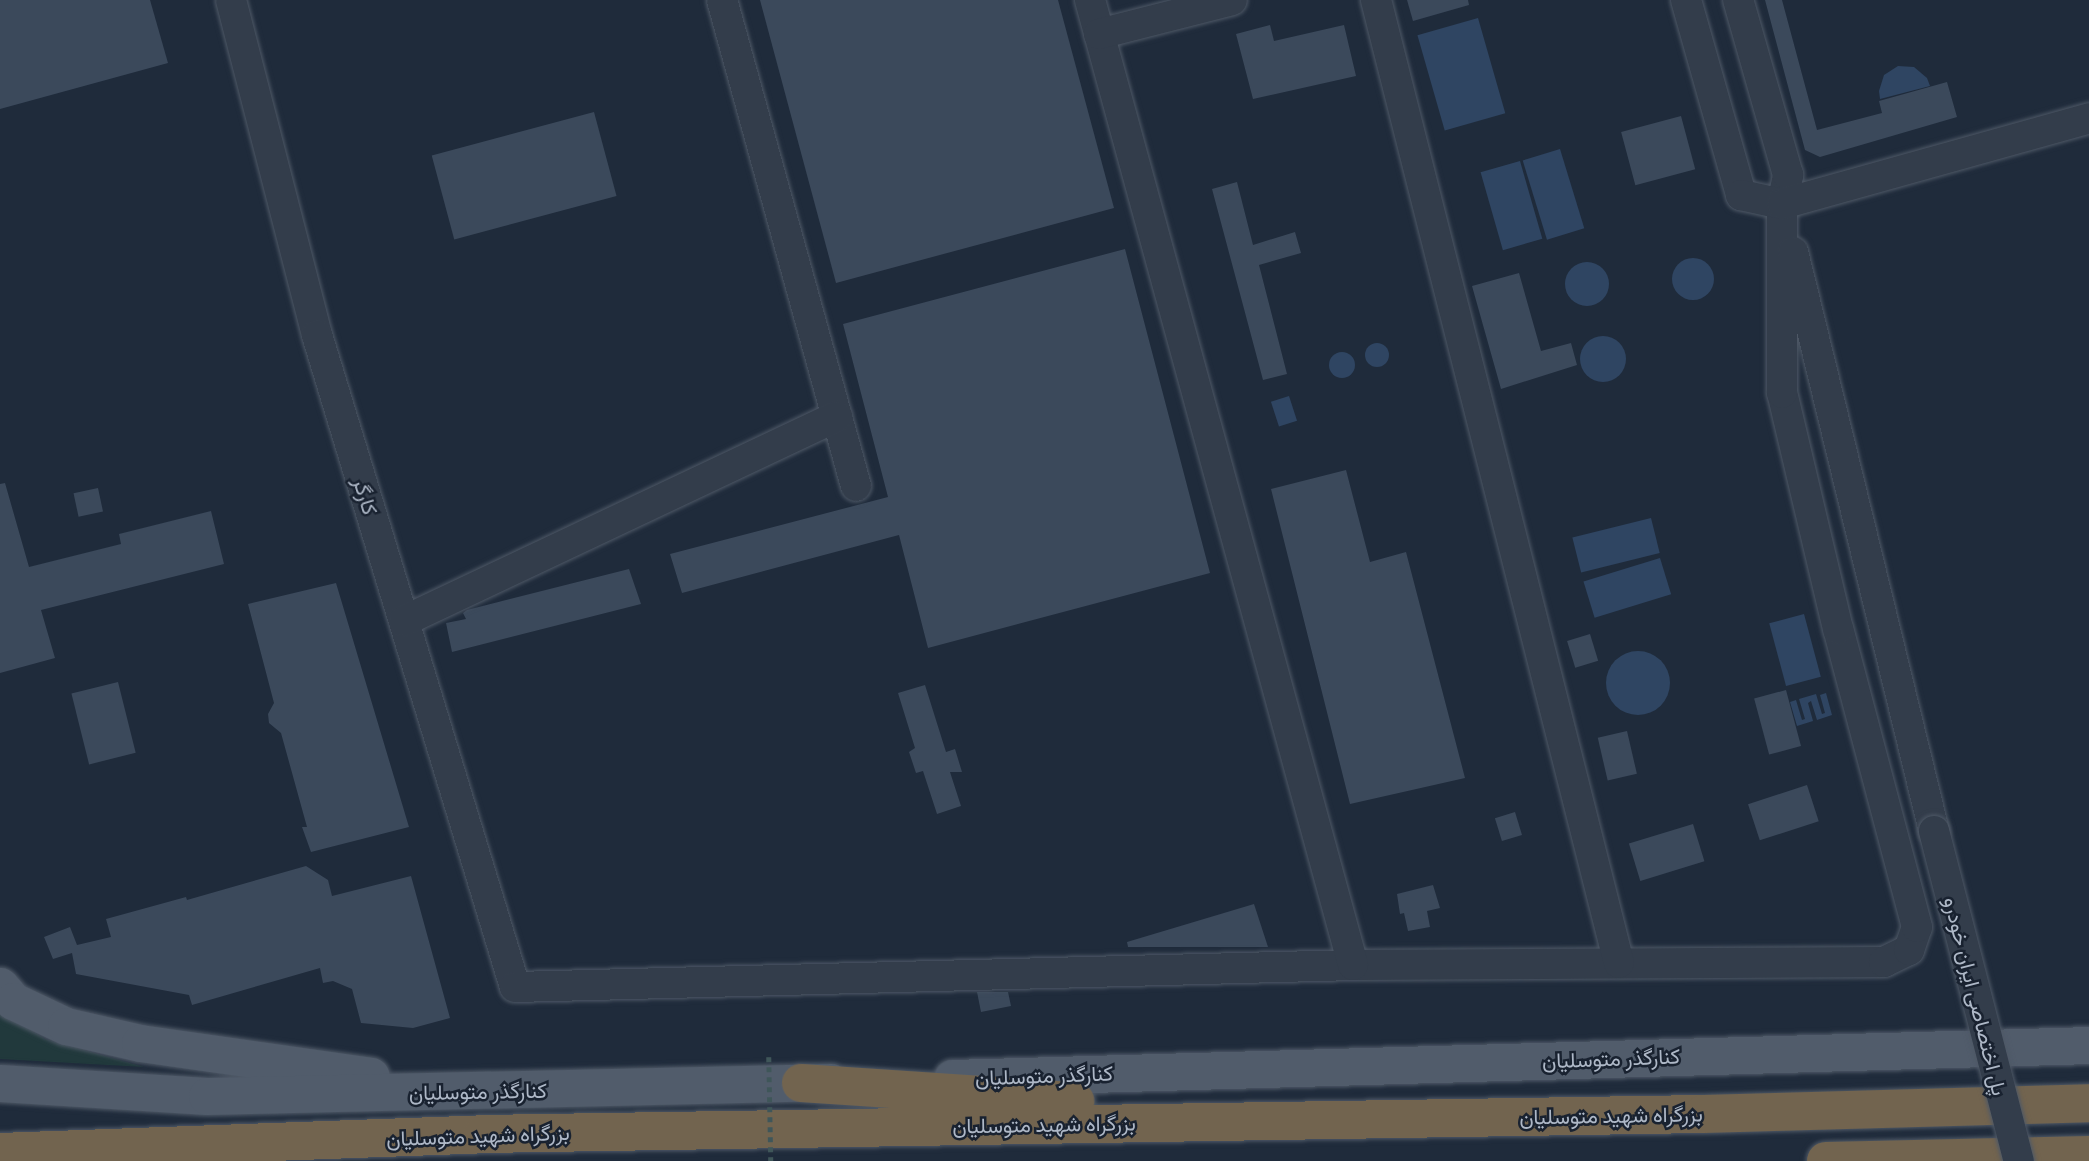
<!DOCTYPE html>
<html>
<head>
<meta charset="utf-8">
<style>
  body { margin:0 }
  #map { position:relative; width:2089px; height:1161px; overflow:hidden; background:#1f2b3b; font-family:"Titillium Web",Vazirmatn,sans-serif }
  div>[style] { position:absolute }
  .green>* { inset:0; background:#21393c }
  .water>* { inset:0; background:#2f4562; transform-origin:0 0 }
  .round { border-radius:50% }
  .building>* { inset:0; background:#3b495b; transform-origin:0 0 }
  .roads { filter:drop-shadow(0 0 2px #4e5866) drop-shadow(0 0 2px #4e5866) }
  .minor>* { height:30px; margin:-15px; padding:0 15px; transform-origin:15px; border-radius:15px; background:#333d4b }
  .major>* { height:37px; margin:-18.5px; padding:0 18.5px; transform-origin:18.5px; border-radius:18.5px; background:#515c6b }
  .highway>* { height:38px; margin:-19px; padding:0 19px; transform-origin:19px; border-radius:19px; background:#72644f }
  .path-bridge>* { height:4.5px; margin-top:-2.25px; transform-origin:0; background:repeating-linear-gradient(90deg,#3f5659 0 5px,transparent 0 10px) }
  .bridges { filter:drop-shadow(0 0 2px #4e5866) drop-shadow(0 0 2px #4e5866) }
  .minor-bridge>* { height:30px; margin:-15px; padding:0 15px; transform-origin:15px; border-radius:15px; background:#333d4b }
  span { translate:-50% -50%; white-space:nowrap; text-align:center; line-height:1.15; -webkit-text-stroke:5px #192230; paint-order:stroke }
  .street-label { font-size:21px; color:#aeb8c7 }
</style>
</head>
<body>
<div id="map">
  <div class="green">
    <div style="clip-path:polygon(0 1009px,45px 1039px,144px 1067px,0 1059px)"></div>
  </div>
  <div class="water">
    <div style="left:1478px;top:18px;width:99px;height:63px;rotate:74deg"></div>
    <div style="clip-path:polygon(1898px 66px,1914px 67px,1927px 78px,1930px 86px,1880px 99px,1879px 91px,1884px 75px)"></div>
    <div style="left:1560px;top:149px;width:83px;height:39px;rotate:73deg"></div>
    <div style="left:1520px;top:161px;width:81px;height:41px;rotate:74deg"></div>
    <div class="round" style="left:1672px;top:258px;width:42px;height:42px"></div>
    <div class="round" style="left:1565px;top:262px;width:44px;height:44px"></div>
    <div class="round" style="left:1580px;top:336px;width:46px;height:46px"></div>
    <div class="round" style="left:1365px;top:343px;width:24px;height:24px"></div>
    <div class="round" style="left:1329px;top:352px;width:26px;height:26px"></div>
    <div style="left:1289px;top:396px;width:26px;height:19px;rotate:72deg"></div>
    <div style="left:1651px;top:518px;width:36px;height:81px;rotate:76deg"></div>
    <div style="left:1660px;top:558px;width:38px;height:80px;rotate:73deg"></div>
    <div style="left:1804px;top:614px;width:65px;height:36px;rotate:75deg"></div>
    <div class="round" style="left:1606px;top:651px;width:64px;height:64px"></div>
    <div style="clip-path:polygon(1826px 693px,1832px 715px,1817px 720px,1811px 701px,1808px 703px,1813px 721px,1797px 726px,1790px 702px,1796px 700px,1802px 720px,1805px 719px,1799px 699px,1816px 694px,1822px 714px,1825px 713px,1820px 695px)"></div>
  </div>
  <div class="building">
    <div style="clip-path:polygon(0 0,150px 0,168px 63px,0 109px)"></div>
    <div style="clip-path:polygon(760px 0,1058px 0,1114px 208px,836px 283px)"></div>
    <div style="clip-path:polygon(1407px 0,1468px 0,1469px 5px,1413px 21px)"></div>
    <div style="clip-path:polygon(1765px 0,1782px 0,1817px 130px,1882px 113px,1879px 101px,1947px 82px,1957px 117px,1820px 157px,1805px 150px)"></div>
    <div style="clip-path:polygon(1270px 25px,1274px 41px,1344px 25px,1356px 76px,1253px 99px,1236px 34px)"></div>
    <div style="left:594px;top:112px;width:87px;height:168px;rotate:75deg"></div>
    <div style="left:1681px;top:116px;width:55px;height:62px;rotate:75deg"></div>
    <div style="clip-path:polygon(1237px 182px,1253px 245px,1295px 232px,1301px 253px,1259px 265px,1287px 374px,1263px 380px,1212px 189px)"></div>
    <div style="clip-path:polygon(1125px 249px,1210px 573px,928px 648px,899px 535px,682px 593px,670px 554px,888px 497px,843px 324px)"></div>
    <div style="clip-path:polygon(1519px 273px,1541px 351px,1571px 343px,1577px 365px,1501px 389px,1472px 286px)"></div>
    <div style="clip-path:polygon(1346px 470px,1370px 562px,1406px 552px,1465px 778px,1350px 804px,1271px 489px)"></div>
    <div style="clip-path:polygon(5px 483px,29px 567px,121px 544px,119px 534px,211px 511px,224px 564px,41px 610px,55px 658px,0 673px,0 484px)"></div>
    <div style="left:98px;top:488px;width:24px;height:25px;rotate:78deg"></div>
    <div style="clip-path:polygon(629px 569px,641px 604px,452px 652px,446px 623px,466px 619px,463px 613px,467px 610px)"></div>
    <div style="clip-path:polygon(336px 583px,409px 827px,311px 852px,302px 827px,307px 827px,281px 733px,269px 723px,268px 714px,274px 703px,248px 604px)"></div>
    <div style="left:1590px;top:634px;width:28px;height:24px;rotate:73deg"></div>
    <div style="left:118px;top:682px;width:73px;height:48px;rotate:76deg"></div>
    <div style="clip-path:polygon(925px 685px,946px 752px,955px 749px,962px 772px,950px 772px,961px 806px,937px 814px,923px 771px,916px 773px,909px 752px,915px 748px,898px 693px)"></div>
    <div style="left:1786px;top:690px;width:58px;height:33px;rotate:75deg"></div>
    <div style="left:1627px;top:731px;width:44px;height:30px;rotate:77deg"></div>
    <div style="left:1807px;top:785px;width:38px;height:62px;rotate:72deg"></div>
    <div style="left:1515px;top:812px;width:24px;height:21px;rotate:73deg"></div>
    <div style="left:1693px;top:824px;width:39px;height:67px;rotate:73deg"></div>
    <div style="clip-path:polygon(306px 866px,328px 880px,332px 896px,411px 876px,450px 1018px,413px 1028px,361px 1023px,352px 989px,333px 981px,323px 983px,320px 968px,192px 1005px,189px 995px,76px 974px,72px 953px,53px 959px,44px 937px,70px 927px,77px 945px,111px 937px,106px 919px,186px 897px,187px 900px)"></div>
    <div style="clip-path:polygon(1433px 885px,1440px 908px,1427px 911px,1430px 927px,1408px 931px,1404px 913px,1400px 914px,1397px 894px)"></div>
    <div style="clip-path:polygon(1254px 904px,1268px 947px,1128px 947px,1127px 942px)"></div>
    <div style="clip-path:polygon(977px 992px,1008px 992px,1011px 1006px,981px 1012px)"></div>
  </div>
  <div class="roads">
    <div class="minor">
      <div style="left:231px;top:0;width:346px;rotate:75.6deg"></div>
      <div style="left:317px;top:335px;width:681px;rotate:73.11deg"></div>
      <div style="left:515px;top:987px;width:838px;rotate:-1.5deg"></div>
      <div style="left:1353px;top:965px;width:531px;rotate:-0.32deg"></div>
      <div style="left:1884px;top:962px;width:28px;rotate:-26deg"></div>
      <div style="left:1909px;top:950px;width:24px;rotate:-71deg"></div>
      <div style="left:1917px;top:927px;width:308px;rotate:-104.8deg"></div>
      <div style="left:1838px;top:629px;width:243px;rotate:-103.3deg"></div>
      <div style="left:1782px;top:393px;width:189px;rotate:-90deg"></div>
      <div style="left:1782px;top:204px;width:30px;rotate:-78deg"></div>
      <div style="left:1788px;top:175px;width:182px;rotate:-105.9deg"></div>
      <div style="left:722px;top:0;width:504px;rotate:74.59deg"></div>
      <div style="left:1090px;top:0;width:1000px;rotate:74.75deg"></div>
      <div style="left:1376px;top:0;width:993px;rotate:75.84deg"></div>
      <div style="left:1686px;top:0;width:203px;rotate:74.2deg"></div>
      <div style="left:1741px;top:195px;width:42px;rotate:12.4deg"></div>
      <div style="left:1782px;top:204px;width:319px;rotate:-15.6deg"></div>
      <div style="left:1099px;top:34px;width:137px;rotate:-14.3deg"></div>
      <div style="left:1793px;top:252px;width:596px;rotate:76.31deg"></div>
      <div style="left:404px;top:621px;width:479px;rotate:-25.3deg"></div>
    </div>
    <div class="major">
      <div style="left:0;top:986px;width:20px;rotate:49deg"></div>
      <div style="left:13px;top:1001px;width:59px;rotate:25.3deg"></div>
      <div style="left:66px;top:1026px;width:76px;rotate:12.9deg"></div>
      <div style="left:140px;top:1043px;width:233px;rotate:8.1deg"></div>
      <div style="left:952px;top:1078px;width:1137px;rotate:-1.66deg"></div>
      <div style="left:0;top:1083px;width:207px;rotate:3.6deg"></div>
      <div style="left:207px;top:1096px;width:624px;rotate:-1.29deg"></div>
    </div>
    <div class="highway">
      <div style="left:801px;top:1083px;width:275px;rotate:3.8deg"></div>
      <div style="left:0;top:1152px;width:483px;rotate:-2.1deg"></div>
      <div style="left:483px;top:1134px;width:1220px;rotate:-0.94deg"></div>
      <div style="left:1703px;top:1114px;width:386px;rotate:-1.6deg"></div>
      <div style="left:1826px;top:1161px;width:263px;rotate:-1.3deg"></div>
    </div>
  </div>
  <div class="path-bridge">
    <div style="left:769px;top:1057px;width:104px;rotate:88.9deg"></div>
  </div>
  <div class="bridges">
    <div class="minor-bridge">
      <div style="left:1934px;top:831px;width:341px;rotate:75.6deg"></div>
    </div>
  </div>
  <div class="street-label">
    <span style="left:366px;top:496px;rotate:73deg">کارگر</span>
    <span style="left:1976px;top:996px;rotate:76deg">پل اختصاصی ایران خودرو</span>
    <span style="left:1611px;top:1058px;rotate:-2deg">کنارگذر متوسلیان</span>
    <span style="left:1044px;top:1075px;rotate:-2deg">کنارگذر متوسلیان</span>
    <span style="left:478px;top:1091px;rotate:-1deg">کنارگذر متوسلیان</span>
    <span style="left:1611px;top:1115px;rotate:-1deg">بزرگراه شهید متوسلیان</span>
    <span style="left:1044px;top:1124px;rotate:-1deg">بزرگراه شهید متوسلیان</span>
    <span style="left:478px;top:1135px;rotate:-2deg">بزرگراه شهید متوسلیان</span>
  </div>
</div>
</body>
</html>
